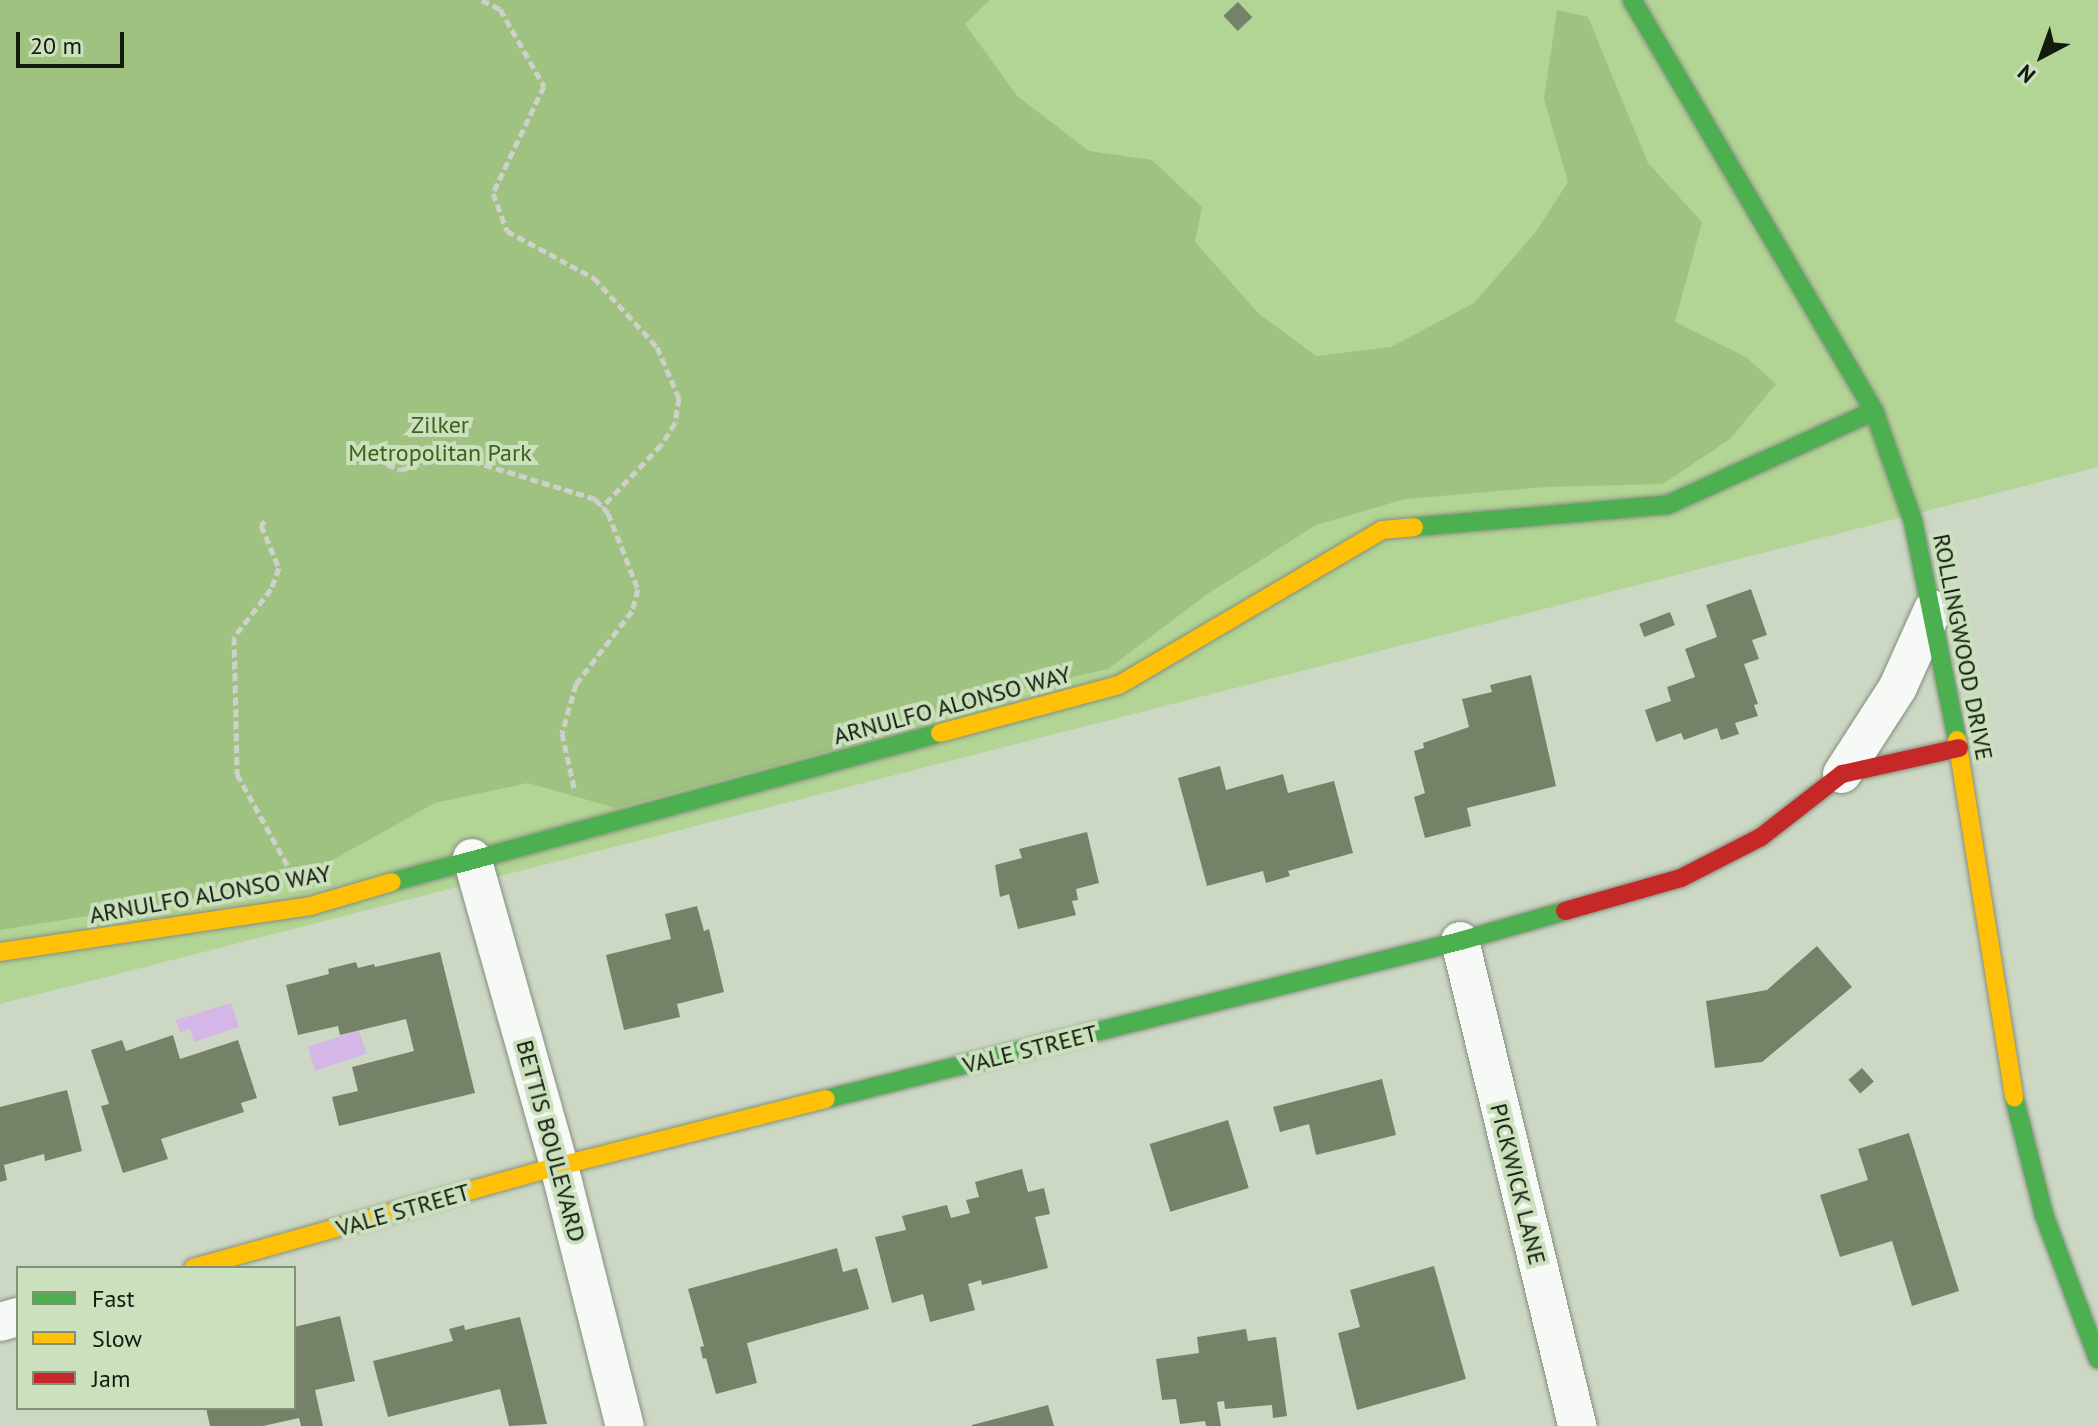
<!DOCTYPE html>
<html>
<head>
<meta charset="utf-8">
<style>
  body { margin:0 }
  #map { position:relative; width:2098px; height:1426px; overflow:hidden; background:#ccd8c4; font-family:"PT Sans",sans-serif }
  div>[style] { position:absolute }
  .green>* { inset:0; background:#b2d494 }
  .forest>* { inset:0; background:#9fc280 }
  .water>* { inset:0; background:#d4b6e7; transform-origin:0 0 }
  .building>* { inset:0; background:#768268; transform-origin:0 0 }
  .path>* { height:5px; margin-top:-2.5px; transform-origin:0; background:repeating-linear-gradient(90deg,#cdd0cb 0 8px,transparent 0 12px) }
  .roads { filter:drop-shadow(0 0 2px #858e7f) drop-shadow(0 0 2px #858e7f) }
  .street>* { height:38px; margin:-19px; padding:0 19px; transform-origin:19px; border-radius:19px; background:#f7f9f6 }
  .fast>* { height:18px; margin:-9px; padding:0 9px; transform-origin:9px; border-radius:9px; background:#4caf50 }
  .slow>* { height:18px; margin:-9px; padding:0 9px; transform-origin:9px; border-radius:9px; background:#ffc107 }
  .jam>* { height:18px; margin:-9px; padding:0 9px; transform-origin:9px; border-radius:9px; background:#c62828 }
  span { translate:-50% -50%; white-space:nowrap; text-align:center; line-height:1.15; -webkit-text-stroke:8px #cbe0bc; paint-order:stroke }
  .park-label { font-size:24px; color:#3f611a }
  .street-label { font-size:24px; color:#131a0e }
  .legend { position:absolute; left:16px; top:1266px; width:280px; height:144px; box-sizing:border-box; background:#cbe0bc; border:2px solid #819176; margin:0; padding:10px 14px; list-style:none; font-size:24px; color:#131a0e }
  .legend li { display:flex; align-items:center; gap:16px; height:40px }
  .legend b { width:40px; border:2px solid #819176 }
  .north { position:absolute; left:2002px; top:16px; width:80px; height:80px; -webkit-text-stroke:6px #cbe0bc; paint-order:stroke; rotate:221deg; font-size:22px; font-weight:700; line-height:32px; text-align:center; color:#131a0e }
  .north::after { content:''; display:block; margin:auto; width:28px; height:36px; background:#131a0e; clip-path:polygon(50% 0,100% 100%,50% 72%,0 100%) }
  .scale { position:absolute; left:16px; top:32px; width:108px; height:36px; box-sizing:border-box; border:4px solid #131a0e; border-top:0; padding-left:10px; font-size:24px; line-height:28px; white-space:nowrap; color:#131a0e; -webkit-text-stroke:6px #cbe0bc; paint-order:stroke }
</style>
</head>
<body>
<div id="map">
  <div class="green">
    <div style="clip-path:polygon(0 0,2098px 0,2098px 467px,0 1004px)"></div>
  </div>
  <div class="forest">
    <div style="clip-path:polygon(0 0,990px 0,965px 24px,1017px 96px,1089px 151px,1152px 160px,1202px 207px,1195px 242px,1259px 314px,1316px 356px,1391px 347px,1474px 303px,1535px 233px,1568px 182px,1544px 99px,1557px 10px,1588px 17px,1648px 163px,1702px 222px,1675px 322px,1746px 357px,1776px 384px,1730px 439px,1663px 484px,1546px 487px,1405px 499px,1316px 525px,1206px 595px,1108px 669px,972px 700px,876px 738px,616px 808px,528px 783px,435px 803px,309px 873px,201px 898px,0 930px)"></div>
  </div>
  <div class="water">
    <div style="clip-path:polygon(231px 1003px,239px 1027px,194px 1042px,190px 1029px,180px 1032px,176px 1020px)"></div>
    <div style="left:359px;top:1030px;width:25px;height:54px;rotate:72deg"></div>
  </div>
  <div class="building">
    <div style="left:1238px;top:2px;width:21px;height:20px;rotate:47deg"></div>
    <div style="clip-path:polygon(1751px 589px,1767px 635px,1752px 640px,1759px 659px,1744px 664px,1758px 704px,1754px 705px,1758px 716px,1735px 723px,1739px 734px,1721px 740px,1717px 728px,1684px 740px,1681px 733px,1656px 742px,1645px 710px,1671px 701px,1667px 687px,1695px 677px,1685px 649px,1717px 637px,1706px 605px)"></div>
    <div style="left:1670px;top:612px;width:14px;height:33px;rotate:69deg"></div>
    <div style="clip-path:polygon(1531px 675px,1556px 786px,1467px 808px,1471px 826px,1425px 838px,1414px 797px,1425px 793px,1414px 751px,1424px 748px,1423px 743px,1469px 727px,1462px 699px,1492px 692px,1490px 685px)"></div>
    <div style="clip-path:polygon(1220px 766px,1226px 790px,1283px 774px,1288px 793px,1334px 781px,1353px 853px,1288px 871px,1290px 876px,1266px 883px,1263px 871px,1207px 886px,1178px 778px)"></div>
    <div style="clip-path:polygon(1087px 832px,1099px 883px,1076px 889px,1078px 900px,1072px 901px,1076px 915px,1018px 929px,1009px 894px,1000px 897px,995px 865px,1022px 858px,1019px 849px)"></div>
    <div style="clip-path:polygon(697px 906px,704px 931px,709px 929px,724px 992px,677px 1004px,680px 1017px,624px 1030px,606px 955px,671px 939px,665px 914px)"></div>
    <div style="clip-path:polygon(1817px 946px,1852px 987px,1762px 1062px,1715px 1068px,1706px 1001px,1767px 990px)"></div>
    <div style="clip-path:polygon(440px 952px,475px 1093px,339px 1126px,332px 1097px,358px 1091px,352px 1067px,414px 1051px,406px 1019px,340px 1035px,338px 1026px,298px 1035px,286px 985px,329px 974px,328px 969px,356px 962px,358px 968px,374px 964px,375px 967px)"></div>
    <div style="clip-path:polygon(173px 1035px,180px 1059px,238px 1040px,257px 1098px,241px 1103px,244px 1112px,161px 1139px,168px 1159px,123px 1173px,101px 1106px,109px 1104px,91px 1050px,122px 1040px,126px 1051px)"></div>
    <div style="left:1862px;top:1068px;width:18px;height:18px;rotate:49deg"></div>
    <div style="clip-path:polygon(1382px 1079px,1396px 1135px,1316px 1155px,1309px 1124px,1280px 1132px,1273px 1107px)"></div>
    <div style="clip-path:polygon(67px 1090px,82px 1151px,45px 1161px,44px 1154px,4px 1165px,7px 1180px,0 1182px,0 1107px)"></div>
    <div style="left:1228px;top:1120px;width:71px;height:82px;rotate:73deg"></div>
    <div style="clip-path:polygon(1909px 1133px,1959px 1291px,1912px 1306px,1892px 1241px,1840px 1257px,1820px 1195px,1868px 1180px,1858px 1149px)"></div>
    <div style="clip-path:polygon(1022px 1169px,1028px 1192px,1044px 1188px,1050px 1214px,1035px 1217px,1048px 1268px,982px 1285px,981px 1280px,968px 1284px,975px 1310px,930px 1322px,923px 1294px,892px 1303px,875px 1237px,906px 1230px,902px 1216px,947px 1205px,951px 1218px,970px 1213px,966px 1200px,979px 1197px,975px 1182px)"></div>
    <div style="clip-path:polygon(837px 1248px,843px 1272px,857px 1268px,869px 1309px,747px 1343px,757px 1383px,716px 1394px,706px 1358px,703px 1359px,700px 1347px,704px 1346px,688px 1289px)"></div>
    <div style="clip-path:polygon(1434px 1266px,1466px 1379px,1357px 1410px,1338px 1333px,1360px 1327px,1350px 1290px)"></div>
    <div style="clip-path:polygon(340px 1316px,355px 1381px,315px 1390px,323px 1426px,301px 1426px,299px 1418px,263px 1426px,210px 1426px,206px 1408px,294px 1408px,294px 1327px)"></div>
    <div style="clip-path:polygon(520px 1317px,547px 1424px,509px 1426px,500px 1389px,388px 1417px,373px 1361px,453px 1341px,449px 1329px,464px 1325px,465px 1330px)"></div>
    <div style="clip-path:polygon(1246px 1329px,1248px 1341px,1276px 1337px,1287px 1416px,1273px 1418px,1272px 1405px,1225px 1409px,1224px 1401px,1217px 1402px,1221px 1426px,1206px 1426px,1205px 1421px,1180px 1424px,1176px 1399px,1162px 1400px,1156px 1359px,1199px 1353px,1197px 1337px)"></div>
    <div style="clip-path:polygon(1048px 1405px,1054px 1426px,972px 1426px,972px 1425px)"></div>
  </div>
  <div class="path">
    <div style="left:482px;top:0;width:20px;rotate:27deg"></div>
    <div style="left:500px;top:9px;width:89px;rotate:60.3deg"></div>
    <div style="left:544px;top:86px;width:119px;rotate:115.5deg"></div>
    <div style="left:493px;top:193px;width:40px;rotate:69.8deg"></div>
    <div style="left:507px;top:231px;width:99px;rotate:28.4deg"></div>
    <div style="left:594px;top:278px;width:93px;rotate:47.6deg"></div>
    <div style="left:657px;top:347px;width:56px;rotate:66.7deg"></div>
    <div style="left:679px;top:398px;width:25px;rotate:99deg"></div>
    <div style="left:675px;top:423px;width:26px;rotate:122deg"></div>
    <div style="left:661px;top:445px;width:86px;rotate:133.6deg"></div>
    <div style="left:376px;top:459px;width:26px;rotate:25deg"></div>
    <div style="left:400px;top:470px;width:52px;rotate:-17.7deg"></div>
    <div style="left:450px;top:454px;width:152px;rotate:17.2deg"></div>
    <div style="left:595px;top:499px;width:19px;rotate:47deg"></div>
    <div style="left:608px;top:513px;width:82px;rotate:68.5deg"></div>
    <div style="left:638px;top:589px;width:23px;rotate:105deg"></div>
    <div style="left:632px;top:611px;width:92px;rotate:127.5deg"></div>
    <div style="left:576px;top:684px;width:51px;rotate:105.9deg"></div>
    <div style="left:562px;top:733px;width:60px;rotate:77.6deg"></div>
    <div style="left:265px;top:521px;width:6px;rotate:135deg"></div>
    <div style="left:261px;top:525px;width:47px;rotate:67.3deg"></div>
    <div style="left:279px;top:568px;width:22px;rotate:111deg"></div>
    <div style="left:271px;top:589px;width:61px;rotate:127.6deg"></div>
    <div style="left:234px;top:637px;width:137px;rotate:88.7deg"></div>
    <div style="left:237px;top:774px;width:110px;rotate:61.1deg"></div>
  </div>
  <div class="roads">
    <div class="street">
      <div style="left:1842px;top:774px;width:103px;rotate:-57.2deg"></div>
      <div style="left:1898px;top:687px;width:85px;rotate:-65.8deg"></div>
      <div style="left:472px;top:858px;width:320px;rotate:74.2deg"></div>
      <div style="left:559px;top:1166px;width:268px;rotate:75.8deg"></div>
      <div style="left:1460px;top:941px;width:499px;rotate:76.4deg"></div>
      <div style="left:0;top:1322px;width:19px;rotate:-16deg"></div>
    </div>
    <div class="fast">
      <div style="left:1632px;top:0;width:477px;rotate:59.5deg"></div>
      <div style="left:1874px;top:411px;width:117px;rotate:70.5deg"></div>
      <div style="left:1913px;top:521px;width:223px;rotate:78.6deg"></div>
      <div style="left:1414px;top:527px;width:254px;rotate:-5deg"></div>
      <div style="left:1667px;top:505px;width:227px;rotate:-24.4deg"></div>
      <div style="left:392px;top:882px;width:568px;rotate:-15.21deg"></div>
      <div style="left:2014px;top:1097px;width:122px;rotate:75.7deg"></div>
      <div style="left:2044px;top:1215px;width:154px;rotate:69.4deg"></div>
      <div style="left:826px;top:1099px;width:653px;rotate:-13.99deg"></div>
      <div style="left:1460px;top:941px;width:109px;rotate:-15.9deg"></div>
    </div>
    <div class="slow">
      <div style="left:940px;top:733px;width:185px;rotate:-15deg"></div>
      <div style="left:1119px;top:685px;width:305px;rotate:-30.5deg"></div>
      <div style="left:1382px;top:530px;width:32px;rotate:-5deg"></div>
      <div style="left:1957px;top:740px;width:362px;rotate:80.9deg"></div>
      <div style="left:0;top:952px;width:313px;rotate:-8.4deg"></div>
      <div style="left:310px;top:906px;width:85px;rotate:-16.3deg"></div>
      <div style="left:193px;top:1268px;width:380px;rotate:-15.6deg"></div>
      <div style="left:559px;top:1166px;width:275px;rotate:-14.1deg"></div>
    </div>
    <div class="jam">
      <div style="left:1565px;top:911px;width:121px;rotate:-15.9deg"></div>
      <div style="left:1681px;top:878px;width:90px;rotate:-27.1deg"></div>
      <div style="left:1761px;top:837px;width:103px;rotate:-37.9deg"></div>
      <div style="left:1842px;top:774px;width:120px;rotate:-12.5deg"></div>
    </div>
  </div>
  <div class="park-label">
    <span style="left:440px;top:439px">Zilker<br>Metropolitan Park</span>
  </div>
  <div class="street-label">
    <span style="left:1963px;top:647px;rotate:79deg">ROLLINGWOOD DRIVE</span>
    <span style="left:952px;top:705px;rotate:-15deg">ARNULFO ALONSO WAY</span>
    <span style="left:210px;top:894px;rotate:-10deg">ARNULFO ALONSO WAY</span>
    <span style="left:1030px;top:1049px;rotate:-14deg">VALE STREET</span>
    <span style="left:551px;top:1141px;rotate:75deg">BETTIS BOULEVARD</span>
    <span style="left:1518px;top:1184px;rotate:76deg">PICKWICK LANE</span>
    <span style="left:403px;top:1210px;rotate:-16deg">VALE STREET</span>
  </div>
  <ul class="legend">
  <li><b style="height:10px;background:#4caf50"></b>Fast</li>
  <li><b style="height:10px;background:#ffc107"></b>Slow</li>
  <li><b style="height:10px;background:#c62828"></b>Jam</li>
  </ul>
  <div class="north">N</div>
  <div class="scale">20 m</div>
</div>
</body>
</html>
